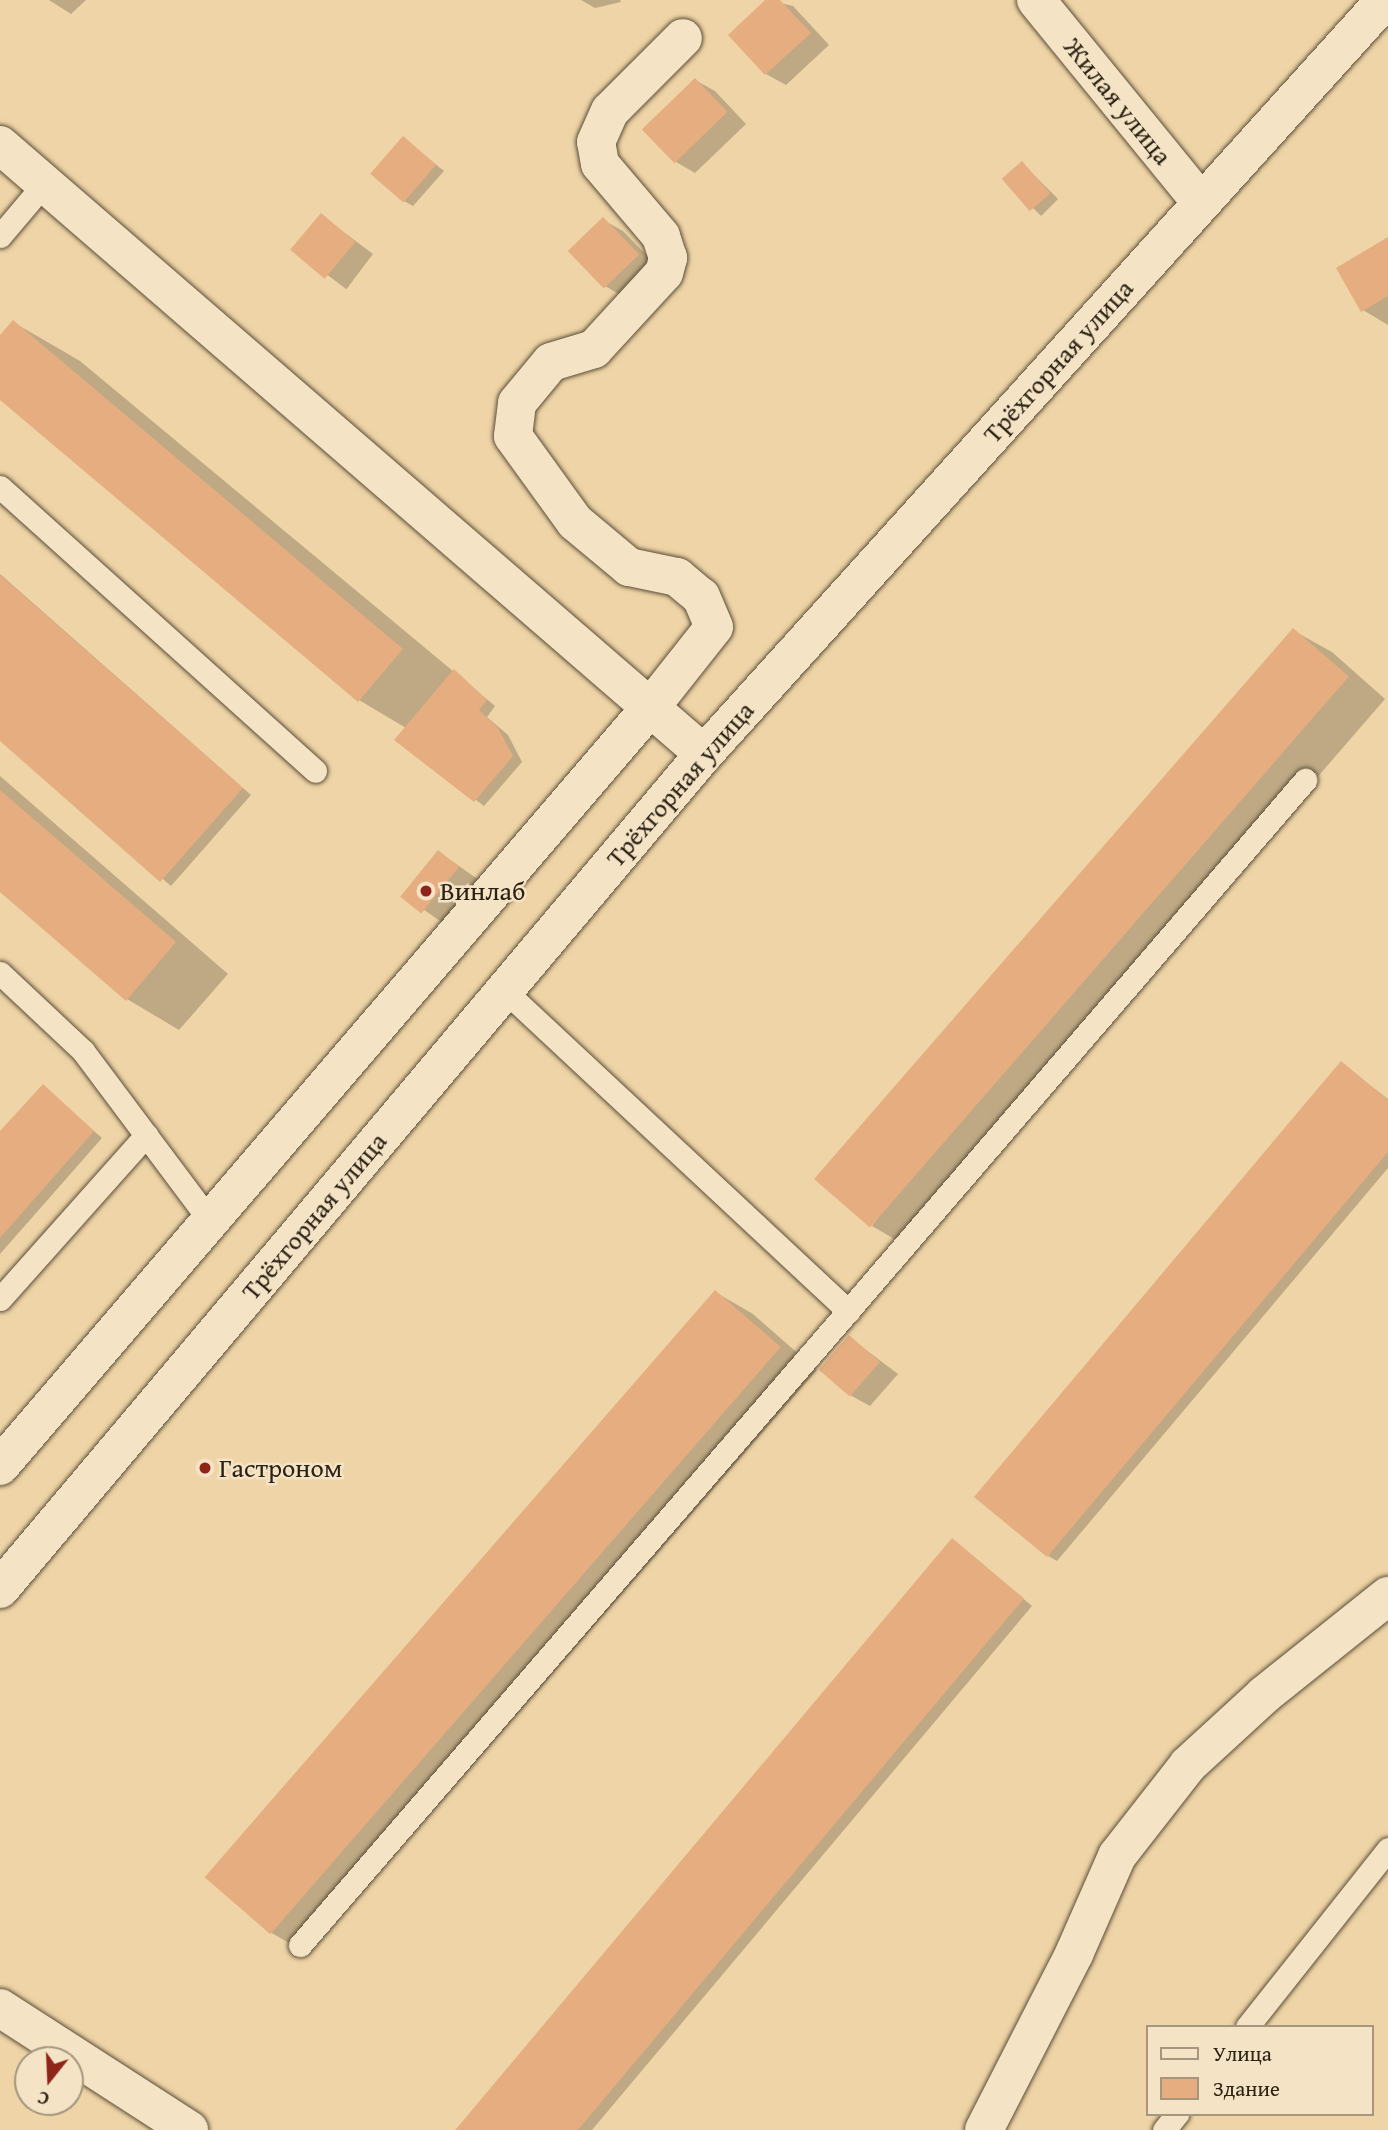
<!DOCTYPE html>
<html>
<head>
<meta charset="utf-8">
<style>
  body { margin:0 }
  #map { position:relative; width:1388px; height:2130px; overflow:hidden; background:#eed4a6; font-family:"Gentium Book Plus",serif }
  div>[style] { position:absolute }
  .shadow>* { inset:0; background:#0003; transform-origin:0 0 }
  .building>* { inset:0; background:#e6ad81; transform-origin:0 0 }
  .roads { filter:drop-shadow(0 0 2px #5c4e39) drop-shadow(0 0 2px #5c4e39) }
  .lane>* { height:23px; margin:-11.5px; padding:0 11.5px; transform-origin:11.5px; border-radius:11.5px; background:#f4e3c5 }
  .street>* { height:38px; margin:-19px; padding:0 19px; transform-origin:19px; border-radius:19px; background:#f4e3c5 }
  .secondary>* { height:38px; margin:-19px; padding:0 19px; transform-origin:19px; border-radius:19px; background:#f4e3c5 }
  .dots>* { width:19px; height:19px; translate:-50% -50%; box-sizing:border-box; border:4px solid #f4e3c5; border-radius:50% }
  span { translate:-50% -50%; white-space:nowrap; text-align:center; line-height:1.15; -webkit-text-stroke:5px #f4e3c5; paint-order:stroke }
  .street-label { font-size:26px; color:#2b2215 }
  .poi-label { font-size:26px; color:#2b2215 }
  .left { translate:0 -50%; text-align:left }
  .legend { position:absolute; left:1146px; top:2025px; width:228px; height:91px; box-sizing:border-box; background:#f4e3c5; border:2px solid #a4967f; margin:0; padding:9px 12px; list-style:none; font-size:21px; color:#2b2215 }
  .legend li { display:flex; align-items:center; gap:14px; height:35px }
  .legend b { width:35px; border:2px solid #a4967f }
  .north { position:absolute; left:14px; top:2046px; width:70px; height:70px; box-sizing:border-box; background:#f4e3c5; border:2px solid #a4967f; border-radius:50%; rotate:198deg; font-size:19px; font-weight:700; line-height:28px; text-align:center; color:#2b2215 }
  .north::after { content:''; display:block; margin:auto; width:24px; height:32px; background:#8f2418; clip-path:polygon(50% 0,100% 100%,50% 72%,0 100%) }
</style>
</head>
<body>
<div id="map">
  <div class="shadow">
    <div style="clip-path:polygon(49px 0,86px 0,71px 14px)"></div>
    <div style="clip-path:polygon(581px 0,620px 0,621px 2px,595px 8px)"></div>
    <div style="clip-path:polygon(768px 0,793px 6px,829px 45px,786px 85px,766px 74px,730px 35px)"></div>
    <div style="clip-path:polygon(695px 80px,715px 91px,746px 124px,695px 173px,676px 162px)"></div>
    <div style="clip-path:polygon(403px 138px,444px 171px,413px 206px,404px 201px)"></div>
    <div style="left:1022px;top:163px;width:51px;height:24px;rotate:45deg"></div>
    <div style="left:321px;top:215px;width:65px;height:44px;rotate:37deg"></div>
    <div style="clip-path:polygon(603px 220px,623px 231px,657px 266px,624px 297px,605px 286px)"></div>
    <div style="clip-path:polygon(1388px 239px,1388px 325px,1363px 310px)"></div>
    <div style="clip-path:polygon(13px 322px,80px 361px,495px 706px,487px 717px,508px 735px,522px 762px,484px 806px,397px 739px,406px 728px,359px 700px,0 398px,0 338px)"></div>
    <div style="clip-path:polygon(0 574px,251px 795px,171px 886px,0 739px)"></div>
    <div style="clip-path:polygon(1294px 631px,1332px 652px,1385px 699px,910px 1248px,872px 1226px)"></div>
    <div style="clip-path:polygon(0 776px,228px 974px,179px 1030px,127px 999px,0 890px)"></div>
    <div style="left:439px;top:852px;width:47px;height:56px;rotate:35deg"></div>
    <div style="clip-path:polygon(1341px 1063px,1388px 1099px,1388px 1168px,1057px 1561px,1048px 1556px)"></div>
    <div style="clip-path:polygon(43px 1086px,102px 1138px,0 1254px,0 1134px)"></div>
    <div style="clip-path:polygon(715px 1292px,753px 1314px,817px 1370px,308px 1954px,270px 1932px)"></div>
    <div style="clip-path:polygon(849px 1337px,898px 1374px,870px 1406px,850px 1395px)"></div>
    <div style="clip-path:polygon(961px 1546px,1032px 1606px,592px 2130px,456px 2130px)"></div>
  </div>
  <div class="building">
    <div style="clip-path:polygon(765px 0,780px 0,811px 33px,765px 75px,728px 35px)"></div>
    <div style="left:695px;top:78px;width:47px;height:74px;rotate:46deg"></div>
    <div style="left:403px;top:136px;width:44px;height:50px;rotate:41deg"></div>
    <div style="left:1022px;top:161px;width:43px;height:27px;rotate:49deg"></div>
    <div style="left:321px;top:213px;width:45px;height:48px;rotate:40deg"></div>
    <div style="left:603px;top:217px;width:52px;height:49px;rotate:46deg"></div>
    <div style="clip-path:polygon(1388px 237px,1388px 296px,1361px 312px,1336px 268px)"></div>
    <div style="clip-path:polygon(13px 320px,403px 649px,358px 702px,0 400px,0 335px)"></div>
    <div style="clip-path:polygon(0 575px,243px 788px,160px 882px,0 741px)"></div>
    <div style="left:1293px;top:628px;width:74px;height:730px;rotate:41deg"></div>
    <div style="clip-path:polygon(454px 669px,487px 700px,479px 710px,498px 728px,513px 756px,474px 802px,394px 740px)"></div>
    <div style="clip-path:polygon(0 790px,176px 942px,126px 1001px,0 892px)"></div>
    <div style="left:438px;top:850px;width:27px;height:60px;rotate:39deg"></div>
    <div style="clip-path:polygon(1341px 1061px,1388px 1100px,1388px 1152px,1047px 1557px,974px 1497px)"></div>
    <div style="clip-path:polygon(43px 1084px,94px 1131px,0 1238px,0 1131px)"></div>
    <div style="left:715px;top:1290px;width:87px;height:778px;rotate:41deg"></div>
    <div style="left:849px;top:1335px;width:41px;height:46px;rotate:41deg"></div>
    <div style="left:952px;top:1538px;width:94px;height:774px;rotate:40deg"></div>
  </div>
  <div class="roads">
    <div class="lane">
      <div style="left:0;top:236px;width:68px;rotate:-49.8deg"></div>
      <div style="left:0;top:487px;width:424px;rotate:42deg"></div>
      <div style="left:0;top:973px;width:114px;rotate:43.2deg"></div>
      <div style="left:83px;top:1051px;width:212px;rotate:53.2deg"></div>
      <div style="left:504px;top:990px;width:471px;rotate:43deg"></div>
      <div style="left:848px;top:1311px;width:701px;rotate:-49.28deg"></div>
      <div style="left:0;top:1299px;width:220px;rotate:-48.3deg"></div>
      <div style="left:300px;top:1945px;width:838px;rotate:-49.16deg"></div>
      <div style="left:1247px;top:2027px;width:227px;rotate:-51.6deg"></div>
      <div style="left:1164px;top:2130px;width:21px;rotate:-51deg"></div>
    </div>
    <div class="street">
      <div style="left:0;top:145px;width:931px;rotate:40.86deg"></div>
      <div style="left:0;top:1466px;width:999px;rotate:-49.39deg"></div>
      <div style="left:650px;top:708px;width:103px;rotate:-51.7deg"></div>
      <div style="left:714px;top:627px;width:33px;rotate:-113deg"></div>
      <div style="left:701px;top:597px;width:31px;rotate:-140deg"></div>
      <div style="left:677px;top:577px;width:49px;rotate:-168.2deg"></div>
      <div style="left:629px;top:567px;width:70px;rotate:-140.2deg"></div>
      <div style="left:575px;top:522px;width:106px;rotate:-125.8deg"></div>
      <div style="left:513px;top:436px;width:33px;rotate:-83deg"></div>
      <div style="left:517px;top:403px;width:53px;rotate:-50.3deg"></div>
      <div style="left:551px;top:362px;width:45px;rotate:-16.8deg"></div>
      <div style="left:594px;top:349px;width:103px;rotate:-47.4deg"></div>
      <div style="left:664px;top:273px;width:16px;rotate:-75deg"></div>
      <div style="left:668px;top:258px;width:23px;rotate:-108deg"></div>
      <div style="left:661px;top:236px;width:94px;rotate:-130.3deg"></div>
      <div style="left:600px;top:164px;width:22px;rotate:-100deg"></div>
      <div style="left:596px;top:142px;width:34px;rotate:-66deg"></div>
      <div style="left:610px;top:111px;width:103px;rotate:-45deg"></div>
      <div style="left:0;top:2008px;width:225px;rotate:32.8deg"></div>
      <div style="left:984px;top:2130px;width:198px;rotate:-62.9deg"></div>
      <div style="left:1074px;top:1954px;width:107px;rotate:-66.3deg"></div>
      <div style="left:1117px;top:1856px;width:115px;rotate:-52deg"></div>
      <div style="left:1188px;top:1765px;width:103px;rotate:-42.6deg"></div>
      <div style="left:1264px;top:1695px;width:159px;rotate:-38.6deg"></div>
    </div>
    <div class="secondary">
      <div style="left:1036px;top:0;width:261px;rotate:50.8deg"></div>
      <div style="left:0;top:1589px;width:1092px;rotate:-49.87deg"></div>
      <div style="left:704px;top:754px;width:1016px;rotate:-47.91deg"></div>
    </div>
  </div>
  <div class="dots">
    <div style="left:426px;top:891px;background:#8f2418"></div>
    <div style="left:205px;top:1468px;background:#8f2418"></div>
  </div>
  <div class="street-label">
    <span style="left:1118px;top:101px;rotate:51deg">Жилая улица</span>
    <span style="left:1058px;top:361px;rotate:-48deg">Трёхгорная улица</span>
    <span style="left:680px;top:784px;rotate:-49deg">Трёхгорная улица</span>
    <span style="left:314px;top:1216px;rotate:-50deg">Трёхгорная улица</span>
  </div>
  <div class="poi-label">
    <span class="left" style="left:440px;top:891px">Винлаб</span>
    <span class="left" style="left:219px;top:1468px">Гастроном</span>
  </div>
  <ul class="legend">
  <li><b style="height:9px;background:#f4e3c5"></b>Улица</li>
  <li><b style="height:19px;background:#e6ad81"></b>Здание</li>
  </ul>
  <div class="north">С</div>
</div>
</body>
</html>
